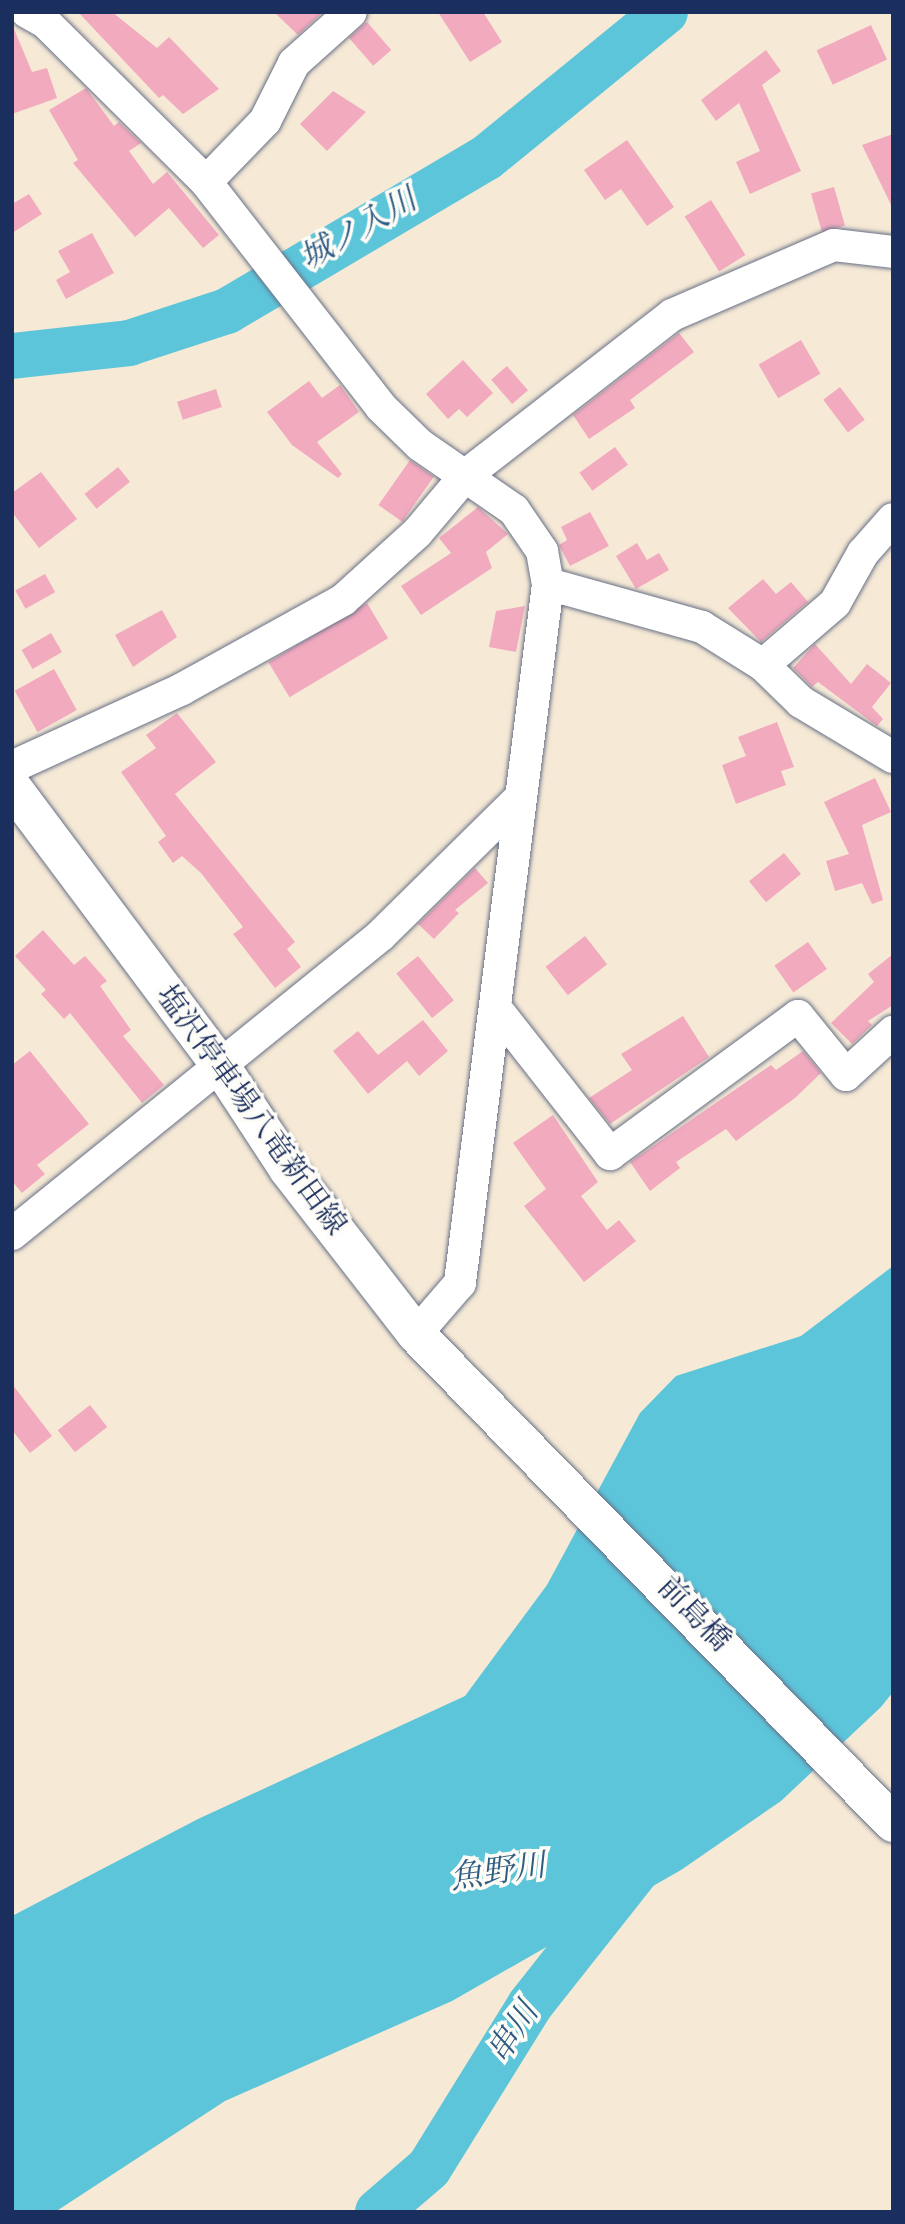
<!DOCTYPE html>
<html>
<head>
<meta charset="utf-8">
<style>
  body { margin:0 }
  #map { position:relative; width:905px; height:2224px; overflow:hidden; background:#f6ead6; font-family:"IM FELL DW Pica","Noto Serif JP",serif }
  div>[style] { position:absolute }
  .water>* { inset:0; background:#5dc5da }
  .river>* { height:46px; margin:-23px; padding:0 23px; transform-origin:23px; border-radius:23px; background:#5dc5da }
  .building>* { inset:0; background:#f2aabf; transform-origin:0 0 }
  .roads { filter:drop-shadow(0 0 2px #687088) drop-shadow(0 0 2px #687088) }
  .minor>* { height:32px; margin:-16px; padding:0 16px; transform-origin:16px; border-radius:16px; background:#fff }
  .major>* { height:38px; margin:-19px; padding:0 19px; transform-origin:19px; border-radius:19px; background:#fff }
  span { translate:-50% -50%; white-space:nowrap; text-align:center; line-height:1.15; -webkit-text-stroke:7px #fdfcf7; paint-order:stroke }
  .street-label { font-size:30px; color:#1b2f5e }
  .water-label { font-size:32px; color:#2f5c83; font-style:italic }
  .frame { position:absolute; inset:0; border:14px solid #1b2f5e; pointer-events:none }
</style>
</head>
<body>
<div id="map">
  <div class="water">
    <div style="clip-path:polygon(893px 1266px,893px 1692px,881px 1707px,781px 1801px,681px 1870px,452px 2001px,225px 2101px,55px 2212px,12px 2212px,12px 1916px,198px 1819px,465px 1696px,547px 1585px,640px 1413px,676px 1376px,801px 1336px)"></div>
  </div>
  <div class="river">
    <div style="left:12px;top:356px;width:118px;rotate:-6.3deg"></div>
    <div style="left:129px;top:343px;width:103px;rotate:-18.1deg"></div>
    <div style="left:227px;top:311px;width:301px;rotate:-30.6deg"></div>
    <div style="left:486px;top:158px;width:231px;rotate:-39.2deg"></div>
    <div style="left:378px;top:2212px;width:67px;rotate:-40.8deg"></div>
    <div style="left:429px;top:2168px;width:192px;rotate:-58.2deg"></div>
    <div style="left:530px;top:2005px;width:176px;rotate:-51.7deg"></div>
  </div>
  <div class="building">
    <div style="clip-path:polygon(78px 12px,112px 12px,157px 48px,169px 37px,219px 89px,183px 114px,163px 95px,159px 98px)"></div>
    <div style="clip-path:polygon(274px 12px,323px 12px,298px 35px)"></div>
    <div style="clip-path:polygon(438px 12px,483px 12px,502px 42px,470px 62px)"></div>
    <div style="left:367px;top:22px;width:37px;height:24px;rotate:49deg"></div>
    <div style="clip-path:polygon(12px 24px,32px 72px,47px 68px,57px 98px,12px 114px)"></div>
    <div style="left:871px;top:25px;width:38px;height:60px;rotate:65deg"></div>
    <div style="clip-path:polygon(766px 50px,781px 71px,762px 85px,801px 171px,750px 194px,736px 162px,760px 151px,739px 103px,716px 121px,701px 100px)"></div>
    <div style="clip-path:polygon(86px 88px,114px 126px,119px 122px,141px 143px,129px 151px,153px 184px,167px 172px,219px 235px,203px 248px,169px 208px,135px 237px,73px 163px,78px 160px,49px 110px)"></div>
    <div style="clip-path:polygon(333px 91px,366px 112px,327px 151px,300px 124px)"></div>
    <div style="clip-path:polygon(893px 134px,893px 209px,862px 145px)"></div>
    <div style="clip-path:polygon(627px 140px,674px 207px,647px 226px,621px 189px,605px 200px,584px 170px)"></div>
    <div style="left:834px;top:187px;width:40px;height:24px;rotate:74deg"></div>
    <div style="clip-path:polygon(29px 194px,42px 214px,12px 233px,12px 204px)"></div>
    <div style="left:711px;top:200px;width:65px;height:31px;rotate:58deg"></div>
    <div style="clip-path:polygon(92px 233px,114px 273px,66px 299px,56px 280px,70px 272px,58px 251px)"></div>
    <div style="clip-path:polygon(679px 333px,694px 352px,630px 400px,635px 408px,589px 439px,573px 415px)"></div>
    <div style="left:801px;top:340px;width:39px;height:49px;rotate:60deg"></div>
    <div style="clip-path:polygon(463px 360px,493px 393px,467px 417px,459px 409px,448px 419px,426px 394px)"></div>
    <div style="left:507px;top:366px;width:32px;height:21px;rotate:49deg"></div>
    <div style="clip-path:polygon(309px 381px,322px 398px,340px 385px,359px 412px,317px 442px,342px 474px,338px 478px,292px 445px,267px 412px)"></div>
    <div style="left:840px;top:387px;width:41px;height:21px;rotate:53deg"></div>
    <div style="left:216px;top:389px;width:19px;height:41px;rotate:72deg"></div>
    <div style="left:615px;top:447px;width:22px;height:44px;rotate:54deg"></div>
    <div style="left:410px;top:460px;width:29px;height:55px;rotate:35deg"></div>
    <div style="left:118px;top:467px;width:19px;height:43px;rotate:51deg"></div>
    <div style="clip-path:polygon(41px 472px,77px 519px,39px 548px,12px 512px,12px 493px)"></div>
    <div style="clip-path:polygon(478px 507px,508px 534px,486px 552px,492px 568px,421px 615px,401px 586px,451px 553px,439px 538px)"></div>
    <div style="clip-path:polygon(590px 512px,609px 546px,570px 566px,559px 545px,567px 540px,561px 527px)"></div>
    <div style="clip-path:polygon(637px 543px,647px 560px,659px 553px,669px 570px,636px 589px,616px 556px)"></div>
    <div style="left:45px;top:574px;width:21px;height:34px;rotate:61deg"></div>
    <div style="clip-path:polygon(763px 579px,776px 594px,791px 582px,808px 602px,761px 642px,728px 608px)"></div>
    <div style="left:367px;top:603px;width:41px;height:115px;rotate:59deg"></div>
    <div style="clip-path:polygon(525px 606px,516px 652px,489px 647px,496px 611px)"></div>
    <div style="clip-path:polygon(162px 610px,177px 637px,133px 667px,115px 635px)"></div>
    <div style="left:51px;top:633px;width:22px;height:34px;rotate:60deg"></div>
    <div style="clip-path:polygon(815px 644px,851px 684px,867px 664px,891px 683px,872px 707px,883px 719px,877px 726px,818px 682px,812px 687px,793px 668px)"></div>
    <div style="left:54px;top:669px;width:47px;height:45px;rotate:61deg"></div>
    <div style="clip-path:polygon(177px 713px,216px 762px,175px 794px,295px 942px,287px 949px,301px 967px,275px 988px,233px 934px,243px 927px,201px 873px,182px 856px,173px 863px,158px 842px,166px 836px,121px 772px,156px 748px,146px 735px)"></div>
    <div style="clip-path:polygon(777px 722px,794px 767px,781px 771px,786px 785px,736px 804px,722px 765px,746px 756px,738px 737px)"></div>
    <div style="clip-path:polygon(875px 778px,891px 812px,862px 825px,883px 900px,872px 904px,862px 883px,835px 891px,826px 861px,849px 854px,824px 802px)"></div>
    <div style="left:784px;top:853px;width:27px;height:45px;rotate:51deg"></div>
    <div style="clip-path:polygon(475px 868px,488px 883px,455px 910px,459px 913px,434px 939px,418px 924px)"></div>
    <div style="clip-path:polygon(43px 930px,74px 965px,85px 956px,107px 981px,100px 986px,131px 1030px,123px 1036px,164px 1085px,142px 1103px,70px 1013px,64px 1019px,41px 994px,46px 990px,15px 956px)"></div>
    <div style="left:585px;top:936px;width:36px;height:50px;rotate:52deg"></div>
    <div style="left:808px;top:942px;width:33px;height:41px;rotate:55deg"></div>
    <div style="clip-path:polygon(893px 954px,893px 1005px,868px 1021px,872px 1025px,852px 1044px,831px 1023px,874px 982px,868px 974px)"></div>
    <div style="left:418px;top:956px;width:57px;height:28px;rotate:51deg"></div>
    <div style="clip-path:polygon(683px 1016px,709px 1057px,610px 1124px,589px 1098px,632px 1070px,621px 1054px)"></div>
    <div style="clip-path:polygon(423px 1020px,448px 1051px,419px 1076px,407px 1061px,368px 1094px,333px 1051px,358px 1031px,378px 1055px)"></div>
    <div style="clip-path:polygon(30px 1051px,89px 1124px,37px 1165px,45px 1174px,22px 1193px,12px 1181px,12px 1065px)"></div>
    <div style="clip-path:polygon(803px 1051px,821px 1073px,795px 1098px,736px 1141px,726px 1129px,676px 1162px,680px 1168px,650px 1191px,630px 1162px,771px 1065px,776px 1070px)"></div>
    <div style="clip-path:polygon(553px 1115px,598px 1182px,581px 1196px,607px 1230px,619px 1220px,636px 1241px,584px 1282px,524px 1206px,546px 1189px,513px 1143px)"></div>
    <div style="clip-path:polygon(12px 1384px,52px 1436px,30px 1453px,12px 1430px)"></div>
    <div style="left:90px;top:1405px;width:28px;height:41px;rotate:52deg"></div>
  </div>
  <div class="roads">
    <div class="minor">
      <div style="left:27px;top:12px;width:21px;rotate:29deg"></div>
      <div style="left:45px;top:22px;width:227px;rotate:44.8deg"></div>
      <div style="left:206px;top:182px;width:285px;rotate:52.1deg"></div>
      <div style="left:381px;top:407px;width:54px;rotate:44.3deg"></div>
      <div style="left:420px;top:445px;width:114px;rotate:34.7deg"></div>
      <div style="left:514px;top:510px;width:50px;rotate:55.7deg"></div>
      <div style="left:542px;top:551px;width:34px;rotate:80deg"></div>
      <div style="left:548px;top:584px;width:705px;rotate:97.18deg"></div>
      <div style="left:460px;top:1283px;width:67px;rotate:130.8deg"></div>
      <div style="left:206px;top:182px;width:85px;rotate:-46deg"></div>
      <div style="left:265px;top:121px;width:65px;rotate:-63.4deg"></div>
      <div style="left:294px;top:63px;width:76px;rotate:-41.8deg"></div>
      <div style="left:548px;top:584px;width:160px;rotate:15.6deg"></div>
      <div style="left:702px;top:627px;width:72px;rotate:31.9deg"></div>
      <div style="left:763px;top:665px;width:53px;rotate:44.2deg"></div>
      <div style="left:801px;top:702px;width:107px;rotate:30.9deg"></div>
      <div style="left:763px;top:665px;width:95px;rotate:-40.7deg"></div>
      <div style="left:835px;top:603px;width:57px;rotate:-60.8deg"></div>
      <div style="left:863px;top:553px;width:45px;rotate:-48.6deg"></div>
      <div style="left:12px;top:767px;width:187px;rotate:-24.6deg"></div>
      <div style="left:182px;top:689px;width:184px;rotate:-28.9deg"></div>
      <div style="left:343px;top:600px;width:100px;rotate:-42.2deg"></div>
      <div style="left:417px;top:533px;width:76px;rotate:-49.8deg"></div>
      <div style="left:466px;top:475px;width:261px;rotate:-37.8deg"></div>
      <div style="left:672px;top:315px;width:176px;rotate:-23.4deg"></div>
      <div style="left:834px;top:245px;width:59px;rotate:6.8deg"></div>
      <div style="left:498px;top:1011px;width:182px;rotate:51.9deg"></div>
      <div style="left:610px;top:1154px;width:233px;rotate:-36.3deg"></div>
      <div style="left:798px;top:1016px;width:76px;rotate:50.9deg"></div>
      <div style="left:846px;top:1075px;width:64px;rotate:-42.5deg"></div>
      <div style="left:12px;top:1234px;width:475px;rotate:-39deg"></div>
      <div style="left:381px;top:935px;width:190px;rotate:-44.6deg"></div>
    </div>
    <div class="major">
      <div style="left:12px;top:787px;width:351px;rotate:53.2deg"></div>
      <div style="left:222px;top:1068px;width:121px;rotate:56.8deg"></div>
      <div style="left:288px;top:1169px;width:209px;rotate:52.2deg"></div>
      <div style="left:416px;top:1334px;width:683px;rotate:45.71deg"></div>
    </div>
  </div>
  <div class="street-label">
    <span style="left:250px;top:1111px;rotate:54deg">塩沢停車場八竜新田線</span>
    <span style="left:693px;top:1615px;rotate:46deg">前島橋</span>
  </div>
  <div class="water-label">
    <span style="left:359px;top:230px;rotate:-30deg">城ノ入川</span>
    <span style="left:498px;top:1873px;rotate:-8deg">魚野川</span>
    <span style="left:514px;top:2033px;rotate:-57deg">串川</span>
  </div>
  <div class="frame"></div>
</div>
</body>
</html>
